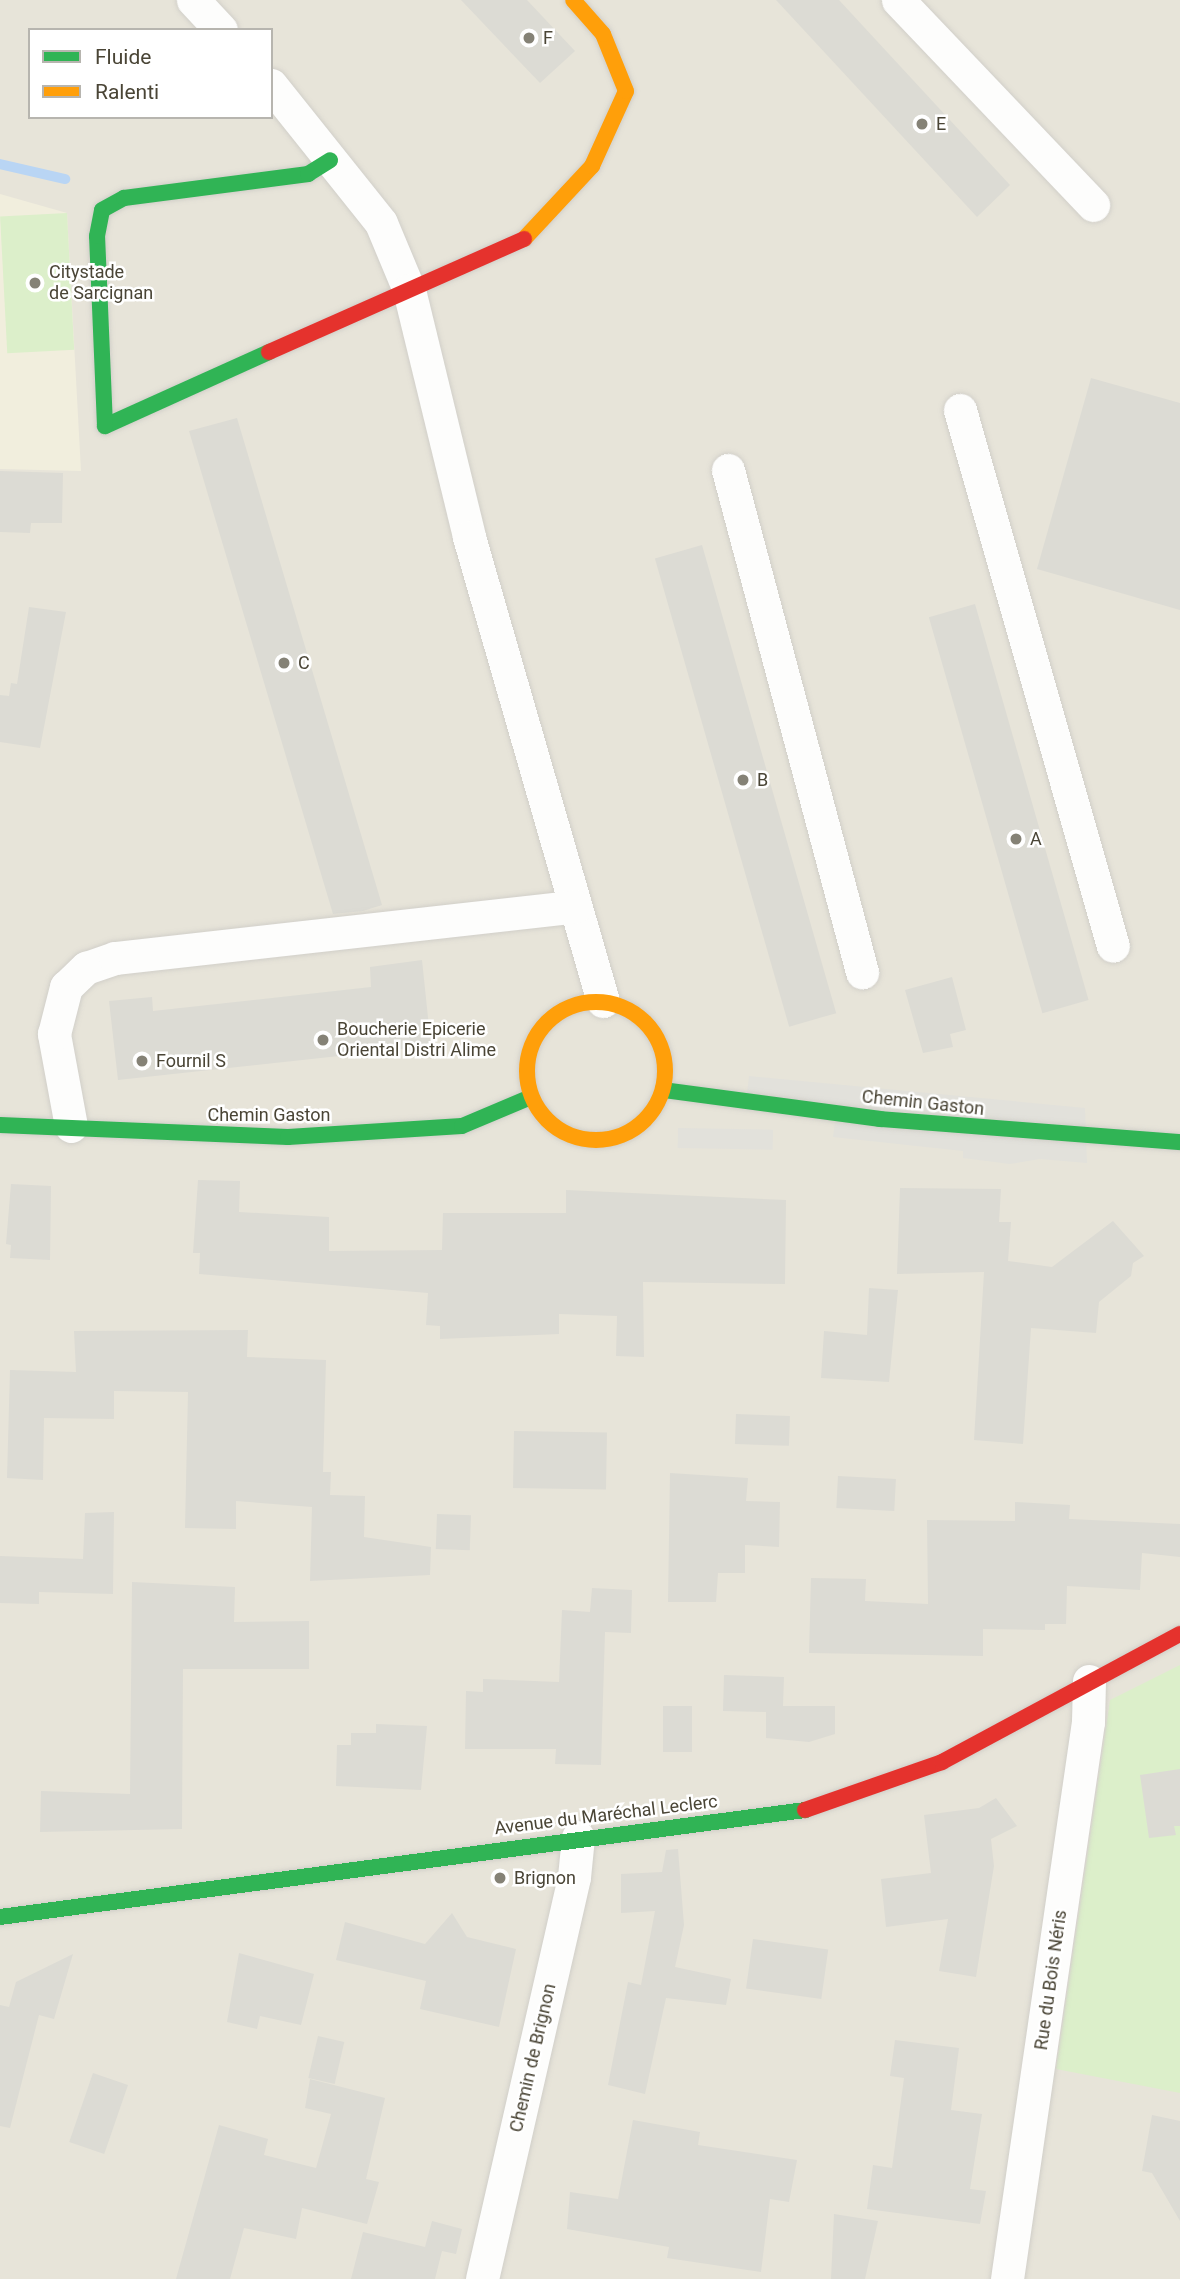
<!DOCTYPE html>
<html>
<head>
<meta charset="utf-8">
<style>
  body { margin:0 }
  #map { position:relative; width:1180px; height:2279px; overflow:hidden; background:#f3f2ec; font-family:Roboto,sans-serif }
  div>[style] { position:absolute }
  .residential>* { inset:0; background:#e7e4d9 }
  .education>* { inset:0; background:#f1eedd }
  .green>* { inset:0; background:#dcefca; transform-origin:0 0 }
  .parking>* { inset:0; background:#e2e1db; transform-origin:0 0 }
  .stream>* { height:10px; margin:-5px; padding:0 5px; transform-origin:5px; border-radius:5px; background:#b9d5f4 }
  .building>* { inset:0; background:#dcdbd4; transform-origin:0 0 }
  .roads { filter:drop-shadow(0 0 2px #d1cfc9) drop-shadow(0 0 2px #d1cfc9) }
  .street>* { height:33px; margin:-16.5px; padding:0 16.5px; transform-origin:16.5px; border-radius:16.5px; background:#fdfdfc }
  .fast>* { height:16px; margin:-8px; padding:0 8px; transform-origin:8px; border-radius:8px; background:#30b455 }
  .slow>* { height:16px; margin:-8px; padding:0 8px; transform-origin:8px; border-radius:8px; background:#ff9f0a }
  .slow>.ring { margin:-8px; padding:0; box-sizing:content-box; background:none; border:16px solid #ff9f0a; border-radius:50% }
  .jam>* { height:16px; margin:-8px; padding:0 8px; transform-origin:8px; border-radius:8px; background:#e5322d }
  .dots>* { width:19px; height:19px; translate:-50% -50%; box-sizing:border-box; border:4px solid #fff; border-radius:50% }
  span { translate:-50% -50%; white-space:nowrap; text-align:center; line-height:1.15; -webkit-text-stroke:5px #fff; paint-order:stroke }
  .poi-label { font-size:18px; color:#4a4536 }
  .left { translate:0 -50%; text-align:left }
  .street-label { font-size:18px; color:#4a4536 }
  .legend { position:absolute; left:28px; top:28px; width:245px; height:91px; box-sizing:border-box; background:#fff; border:2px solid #b7b5af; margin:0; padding:9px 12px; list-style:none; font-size:21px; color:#4a4536 }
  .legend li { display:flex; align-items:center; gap:14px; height:35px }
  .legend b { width:35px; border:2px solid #b7b5af }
</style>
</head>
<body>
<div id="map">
  <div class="residential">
    <div style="clip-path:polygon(evenodd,0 0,1180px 0,1180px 2279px,0 2279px,0 0,30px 30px,271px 30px,271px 117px,30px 117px,30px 30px)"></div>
  </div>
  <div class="education">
    <div style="clip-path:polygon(0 194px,67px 213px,81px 471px,0 469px)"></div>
  </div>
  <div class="green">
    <div style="left:67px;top:213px;width:137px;height:67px;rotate:87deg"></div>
    <div style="clip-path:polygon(1180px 1665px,1180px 2093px,1056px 2069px,1110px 1700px)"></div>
  </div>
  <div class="parking">
    <div style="clip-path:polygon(749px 1076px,1085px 1108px,1087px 1163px,1040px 1159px,1010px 1164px,963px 1158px,963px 1151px,833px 1137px,836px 1114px,746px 1102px)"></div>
    <div style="left:678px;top:1128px;width:95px;height:20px;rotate:1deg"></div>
  </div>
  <div class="stream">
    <div style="left:0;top:164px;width:67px;rotate:13deg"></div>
  </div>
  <div class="building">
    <div style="clip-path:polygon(461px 0,527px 0,575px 51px,540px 83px)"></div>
    <div style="clip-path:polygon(776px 0,839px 0,1010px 185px,977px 217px)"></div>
    <div style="clip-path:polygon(1091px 378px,1180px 403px,1180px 610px,1037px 569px)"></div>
    <div style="clip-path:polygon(237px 418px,382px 905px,363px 911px,333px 914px,189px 431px)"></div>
    <div style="clip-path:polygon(0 471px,63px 473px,62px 523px,31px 523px,30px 533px,0 532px)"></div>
    <div style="left:702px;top:545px;width:487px;height:49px;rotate:74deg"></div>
    <div style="left:975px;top:604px;width:412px;height:48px;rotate:74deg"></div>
    <div style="clip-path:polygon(29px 607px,66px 612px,40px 748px,0 742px,0 695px,9px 696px,11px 683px,17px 684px)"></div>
    <div style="clip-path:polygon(422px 960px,431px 1046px,118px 1080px,109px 1001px,152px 997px,153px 1011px,371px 987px,370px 967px)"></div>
    <div style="clip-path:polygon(952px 977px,966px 1030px,950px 1034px,953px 1047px,923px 1053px,905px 990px)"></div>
    <div style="clip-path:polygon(198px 1180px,240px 1181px,239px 1212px,329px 1217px,329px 1251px,442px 1250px,443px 1213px,566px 1213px,566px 1190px,786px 1200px,785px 1284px,643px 1282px,644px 1357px,616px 1356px,617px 1316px,559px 1314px,559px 1334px,440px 1339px,440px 1326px,426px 1325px,428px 1293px,199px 1274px,200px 1253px,193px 1253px)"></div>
    <div style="clip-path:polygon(11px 1184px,51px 1186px,50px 1260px,10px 1258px,11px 1245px,6px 1244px)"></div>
    <div style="clip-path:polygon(900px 1188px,1001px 1189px,999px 1222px,1011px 1222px,1008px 1261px,1052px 1267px,1113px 1221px,1144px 1256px,1133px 1263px,1131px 1276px,1099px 1302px,1096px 1333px,1031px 1328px,1023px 1444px,974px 1440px,984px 1272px,897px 1274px)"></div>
    <div style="clip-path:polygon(869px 1288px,898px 1290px,889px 1382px,821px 1378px,824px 1331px,867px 1335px)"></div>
    <div style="clip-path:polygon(248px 1330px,247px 1357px,326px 1360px,323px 1472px,331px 1472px,330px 1495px,365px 1496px,364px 1537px,431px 1547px,430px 1575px,310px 1581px,312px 1507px,236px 1501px,236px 1529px,185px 1528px,188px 1392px,114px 1391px,114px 1419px,44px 1418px,43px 1480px,7px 1478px,10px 1370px,76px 1372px,74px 1331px)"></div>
    <div style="left:736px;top:1414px;width:54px;height:30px;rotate:2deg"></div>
    <div style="left:514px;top:1431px;width:93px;height:57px;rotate:1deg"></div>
    <div style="clip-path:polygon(670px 1473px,748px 1478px,746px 1501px,780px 1502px,779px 1547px,745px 1545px,745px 1573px,718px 1573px,716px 1602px,668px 1602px)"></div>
    <div style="left:838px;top:1476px;width:58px;height:32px;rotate:3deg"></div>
    <div style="clip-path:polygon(1015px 1502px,1070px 1505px,1069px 1519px,1180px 1524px,1180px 1557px,1142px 1553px,1140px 1590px,1067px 1586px,1066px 1624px,1045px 1624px,1045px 1630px,983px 1629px,983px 1656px,809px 1653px,811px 1578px,866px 1579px,865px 1601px,928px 1604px,927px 1520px,1015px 1521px)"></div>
    <div style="clip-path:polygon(114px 1512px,113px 1594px,39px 1592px,39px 1604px,0 1603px,0 1556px,83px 1559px,85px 1513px)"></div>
    <div style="left:437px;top:1514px;width:34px;height:35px;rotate:2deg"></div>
    <div style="clip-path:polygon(132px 1582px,235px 1587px,234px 1622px,309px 1621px,309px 1669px,183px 1669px,182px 1829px,40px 1832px,41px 1791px,130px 1794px)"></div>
    <div style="clip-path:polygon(592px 1588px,632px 1590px,631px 1633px,605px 1632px,601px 1765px,555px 1764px,556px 1749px,465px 1749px,466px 1691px,483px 1692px,483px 1679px,559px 1682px,562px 1610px,590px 1612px)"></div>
    <div style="clip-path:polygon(724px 1675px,784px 1677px,783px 1706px,835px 1706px,835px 1734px,809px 1742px,766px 1738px,766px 1712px,723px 1711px)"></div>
    <div style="left:663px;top:1706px;width:29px;height:46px"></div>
    <div style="clip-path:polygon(376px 1724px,427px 1726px,421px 1790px,336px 1786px,337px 1745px,351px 1745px,351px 1733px,376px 1733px)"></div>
    <div style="clip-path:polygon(1180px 1769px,1180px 1826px,1174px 1826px,1176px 1835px,1149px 1838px,1140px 1775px)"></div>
    <div style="clip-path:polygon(996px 1798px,1017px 1826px,991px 1839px,994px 1866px,976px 1977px,939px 1971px,948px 1919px,886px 1927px,881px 1879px,931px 1873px,924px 1815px,979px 1808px)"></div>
    <div style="clip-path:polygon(678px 1849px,684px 1925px,675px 1967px,731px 1979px,726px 2005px,666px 1998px,645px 2094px,608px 2085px,628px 1982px,641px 1985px,655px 1911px,621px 1913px,621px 1874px,662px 1872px,666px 1850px)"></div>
    <div style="clip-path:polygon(452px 1913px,467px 1937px,516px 1949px,499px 2027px,420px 2009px,426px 1981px,336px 1960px,345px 1922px,425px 1944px)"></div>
    <div style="left:753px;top:1939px;width:76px;height:50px;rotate:8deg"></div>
    <div style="clip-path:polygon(239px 1953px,314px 1974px,301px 2025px,260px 2016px,257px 2029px,227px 2022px)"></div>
    <div style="clip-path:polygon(73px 1954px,54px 2019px,39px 2015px,10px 2128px,0 2126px,0 2005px,9px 2007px,16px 1982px)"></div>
    <div style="left:318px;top:2036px;width:27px;height:43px;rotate:13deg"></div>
    <div style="clip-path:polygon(895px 2040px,959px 2048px,951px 2110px,982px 2114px,970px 2189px,986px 2191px,980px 2224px,867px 2209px,873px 2165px,892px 2168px,904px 2078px,890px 2076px)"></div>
    <div style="left:93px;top:2073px;width:37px;height:73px;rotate:19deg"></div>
    <div style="clip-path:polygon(310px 2079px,385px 2098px,366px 2179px,379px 2182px,367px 2224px,302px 2208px,296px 2239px,244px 2228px,230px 2279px,176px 2279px,219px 2125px,268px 2139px,264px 2155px,316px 2168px,331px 2114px,305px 2108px)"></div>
    <div style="clip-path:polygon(1152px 2115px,1180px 2121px,1180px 2221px,1152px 2173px,1142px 2171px)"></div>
    <div style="clip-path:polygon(633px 2120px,700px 2132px,698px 2145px,797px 2160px,789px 2202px,770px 2199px,761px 2272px,667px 2258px,669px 2247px,567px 2229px,570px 2192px,618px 2199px)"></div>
    <div style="clip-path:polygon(834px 2214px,878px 2221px,865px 2279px,831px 2279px)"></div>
    <div style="clip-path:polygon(432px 2221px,462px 2229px,456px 2254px,442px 2251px,435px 2279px,351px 2279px,363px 2232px,425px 2247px)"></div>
  </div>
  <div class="roads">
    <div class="street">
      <div style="left:193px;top:0;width:41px;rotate:47deg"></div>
      <div style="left:898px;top:0;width:283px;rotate:46.4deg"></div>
      <div style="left:271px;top:85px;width:176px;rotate:51.4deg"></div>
      <div style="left:381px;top:223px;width:73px;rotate:67.3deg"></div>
      <div style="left:409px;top:290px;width:254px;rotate:76.3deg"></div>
      <div style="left:469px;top:537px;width:483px;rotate:73.9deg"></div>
      <div style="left:960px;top:410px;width:557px;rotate:74.07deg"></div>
      <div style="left:728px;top:470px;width:520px;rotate:75.05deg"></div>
      <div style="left:71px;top:1126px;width:94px;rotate:-100.5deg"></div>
      <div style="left:54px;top:1034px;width:49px;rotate:-75.7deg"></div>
      <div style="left:66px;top:987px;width:28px;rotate:-44deg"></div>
      <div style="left:86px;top:968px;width:31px;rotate:-19deg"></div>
      <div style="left:115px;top:958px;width:463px;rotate:-6.4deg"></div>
      <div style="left:482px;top:2279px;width:412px;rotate:-77.1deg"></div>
      <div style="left:574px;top:1877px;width:40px;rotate:-84.3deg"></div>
      <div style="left:1007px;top:2279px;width:563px;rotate:-81.73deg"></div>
      <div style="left:1088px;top:1722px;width:41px;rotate:-88.6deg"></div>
    </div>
    <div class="fast">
      <div style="left:269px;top:352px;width:180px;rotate:155.7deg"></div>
      <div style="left:105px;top:426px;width:190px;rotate:-92.4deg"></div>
      <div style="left:97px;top:236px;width:26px;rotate:-79deg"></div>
      <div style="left:102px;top:210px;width:25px;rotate:-29deg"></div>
      <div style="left:124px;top:198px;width:186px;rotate:-7.4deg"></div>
      <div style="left:308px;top:174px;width:26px;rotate:-32deg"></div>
      <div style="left:663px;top:1090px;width:219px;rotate:7.6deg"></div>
      <div style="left:880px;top:1119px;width:301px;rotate:4.4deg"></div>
      <div style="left:0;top:1125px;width:288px;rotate:2.4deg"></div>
      <div style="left:288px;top:1137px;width:174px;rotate:-3.6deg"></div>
      <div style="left:462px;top:1126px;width:75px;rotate:-22.8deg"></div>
      <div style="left:0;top:1917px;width:812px;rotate:-7.57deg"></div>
    </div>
    <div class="slow">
      <div style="left:524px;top:239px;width:100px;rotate:-47deg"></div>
      <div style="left:592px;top:166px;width:82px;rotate:-65.6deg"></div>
      <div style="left:626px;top:91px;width:61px;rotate:-112deg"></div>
      <div style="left:603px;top:34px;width:45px;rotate:-131.4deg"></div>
      <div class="ring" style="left:527px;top:1002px;width:122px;height:122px"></div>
    </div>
    <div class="jam">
      <div style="left:269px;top:352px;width:279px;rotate:-23.9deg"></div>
      <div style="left:805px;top:1810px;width:145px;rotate:-19.3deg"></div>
      <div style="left:942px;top:1762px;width:270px;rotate:-28.3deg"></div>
    </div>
  </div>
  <div class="dots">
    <div style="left:529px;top:38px;background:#858276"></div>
    <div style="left:922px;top:124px;background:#858276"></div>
    <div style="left:35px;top:283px;background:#858276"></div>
    <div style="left:284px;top:663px;background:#858276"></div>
    <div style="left:743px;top:780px;background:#858276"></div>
    <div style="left:1016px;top:839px;background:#858276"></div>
    <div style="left:323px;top:1040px;background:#858276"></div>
    <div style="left:142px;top:1061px;background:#858276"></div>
    <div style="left:500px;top:1878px;background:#858276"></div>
  </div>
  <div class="poi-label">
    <span class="left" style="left:543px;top:38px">F</span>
    <span class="left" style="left:936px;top:124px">E</span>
    <span class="left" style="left:49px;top:283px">Citystade<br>de Sarcignan</span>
    <span class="left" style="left:298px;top:663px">C</span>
    <span class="left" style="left:757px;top:780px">B</span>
    <span class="left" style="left:1030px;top:839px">A</span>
    <span class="left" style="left:337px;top:1040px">Boucherie Epicerie<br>Oriental Distri Alime</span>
    <span class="left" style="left:156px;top:1061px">Fournil S</span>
    <span class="left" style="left:514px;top:1878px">Brignon</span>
  </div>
  <div class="street-label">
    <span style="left:923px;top:1103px;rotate:6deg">Chemin Gaston</span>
    <span style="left:269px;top:1115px">Chemin Gaston</span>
    <span style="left:606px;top:1815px;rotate:-7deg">Avenue du Maréchal Leclerc</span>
    <span style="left:1051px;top:1980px;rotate:-82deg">Rue du Bois Néris</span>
    <span style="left:533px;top:2058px;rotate:-77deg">Chemin de Brignon</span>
  </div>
  <ul class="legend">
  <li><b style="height:9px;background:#30b455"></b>Fluide</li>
  <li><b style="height:9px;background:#ff9f0a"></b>Ralenti</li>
  </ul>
</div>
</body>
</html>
